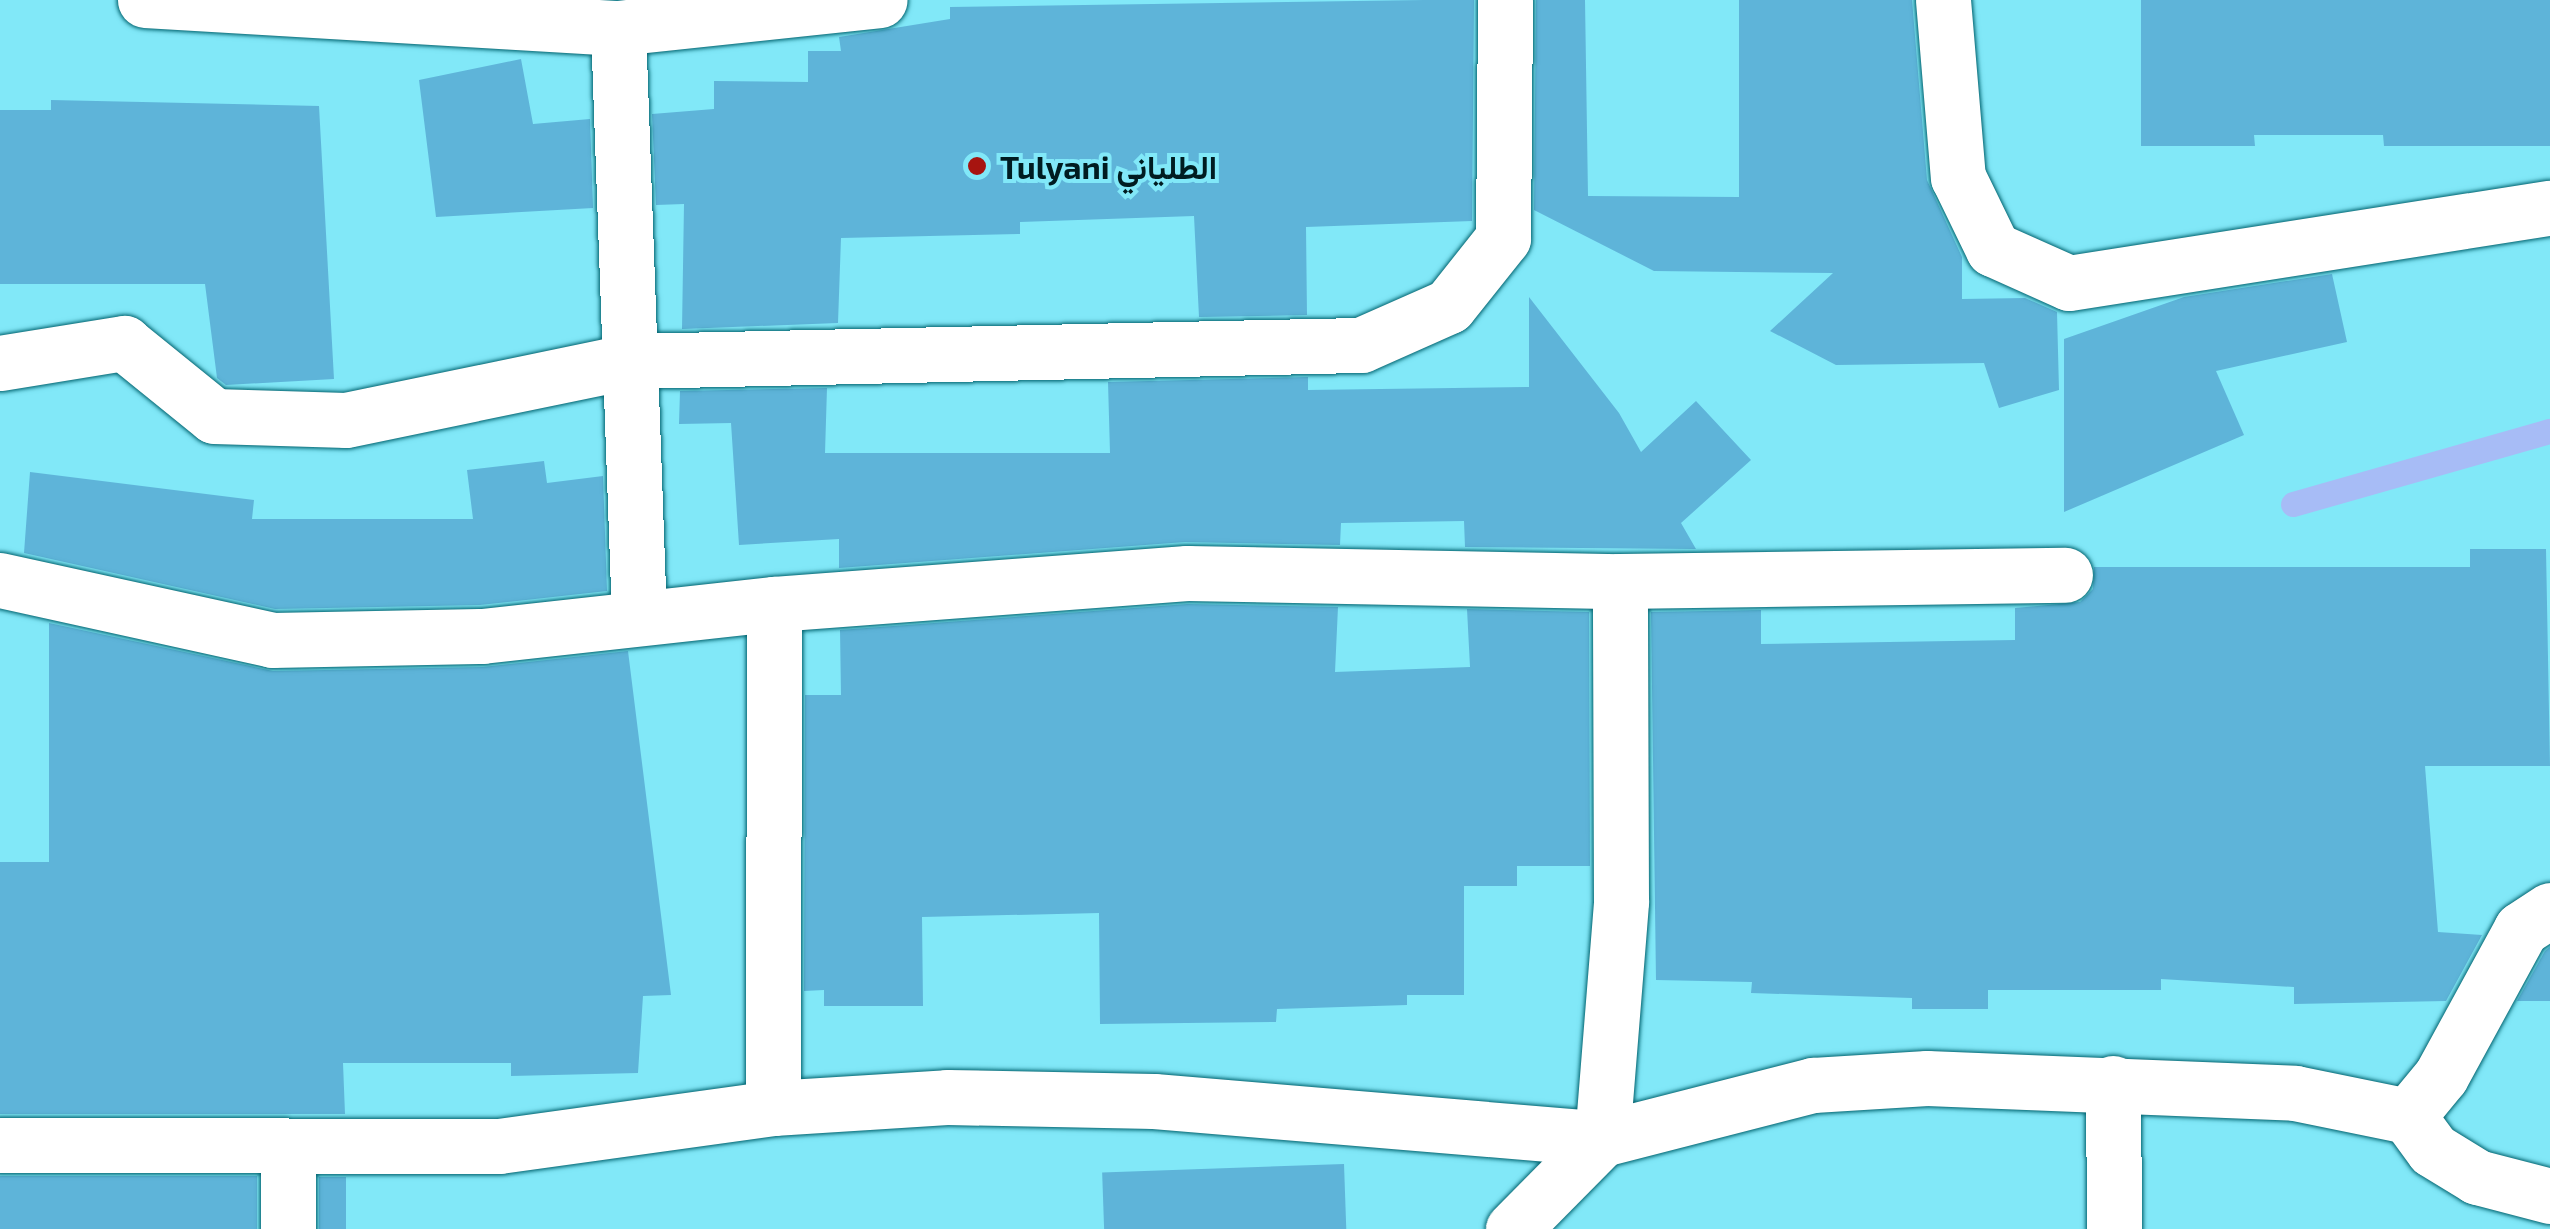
<!DOCTYPE html>
<html>
<head>
<meta charset="utf-8">
<style>
  body { margin:0 }
  #map { position:relative; width:2550px; height:1229px; overflow:hidden; background:#81e8f8; font-family:"Exo 2",Vazirmatn,sans-serif }
  div>[style] { position:absolute }
  .stream>* { height:25px; margin:-12.5px; padding:0 12.5px; transform-origin:12.5px; border-radius:12.5px; background:#a7bcf6 }
  .building>* { inset:0; background:#5eb4d9; transform-origin:0 0 }
  .roads { filter:drop-shadow(0 0 2px #00636f) drop-shadow(0 0 2px #00636f) }
  .minor>* { height:55px; margin:-27.5px; padding:0 27.5px; transform-origin:27.5px; border-radius:27.5px; background:#fff }
  .dots>* { width:28px; height:28px; translate:-50% -50%; box-sizing:border-box; border:5px solid #81e8f8; border-radius:50% }
  span { translate:-50% -50%; white-space:nowrap; text-align:center; line-height:1.15; -webkit-text-stroke:8px #81e8f8; paint-order:stroke }
  .poi-label { font-size:32px; color:#001c21; font-weight:700 }
  .left { translate:0 -50%; text-align:left }
</style>
</head>
<body>
<div id="map">
  <div class="stream">
    <div style="left:2293px;top:504px;width:267px;rotate:-15.9deg"></div>
  </div>
  <div class="building">
    <div style="clip-path:polygon(1424px 0,1474px 0,1472px 221px,1306px 227px,1307px 315px,1199px 317px,1194px 216px,1020px 222px,1020px 234px,841px 238px,838px 323px,682px 329px,684px 204px,656px 205px,652px 114px,714px 109px,714px 81px,808px 82px,808px 51px,841px 51px,839px 37px,950px 19px,950px 7px)"></div>
    <div style="clip-path:polygon(1536px 0,1585px 0,1588px 196px,1739px 197px,1739px 0,1912px 0,1927px 180px,1962px 257px,1962px 299px,2025px 298px,2057px 312px,2059px 390px,1999px 408px,1984px 363px,1836px 365px,1770px 331px,1833px 273px,1654px 271px,1534px 210px)"></div>
    <div style="clip-path:polygon(2141px 0,2550px 0,2550px 146px,2384px 146px,2383px 135px,2254px 135px,2255px 146px,2141px 146px)"></div>
    <div style="clip-path:polygon(521px 59px,533px 124px,590px 119px,593px 208px,436px 217px,419px 80px)"></div>
    <div style="clip-path:polygon(51px 100px,319px 106px,334px 379px,226px 385px,217px 378px,205px 284px,0 284px,0 110px,51px 110px)"></div>
    <div style="clip-path:polygon(2332px 274px,2347px 342px,2216px 371px,2244px 435px,2064px 512px,2064px 339px,2184px 297px)"></div>
    <div style="clip-path:polygon(1529px 297px,1619px 413px,1641px 452px,1696px 401px,1751px 460px,1681px 523px,1696px 549px,1465px 547px,1464px 521px,1341px 523px,1340px 545px,1185px 542px,839px 568px,839px 539px,739px 545px,731px 423px,679px 424px,680px 391px,827px 388px,825px 453px,1110px 453px,1108px 382px,1308px 377px,1308px 390px,1529px 387px)"></div>
    <div style="clip-path:polygon(544px 461px,547px 483px,603px 476px,607px 591px,480px 605px,275px 609px,24px 553px,30px 472px,254px 500px,252px 519px,473px 519px,467px 470px)"></div>
    <div style="clip-path:polygon(2470px 549px,2546px 549px,2550px 766px,2425px 766px,2438px 932px,2482px 935px,2446px 1001px,2294px 1004px,2294px 987px,2161px 979px,2161px 990px,1988px 990px,1988px 1009px,1912px 1009px,1912px 998px,1751px 993px,1752px 982px,1656px 980px,1651px 612px,1761px 610px,1761px 644px,2015px 640px,2015px 608px,2080px 602px,2093px 589px,2094px 567px,2470px 567px)"></div>
    <div style="clip-path:polygon(1188px 604px,1338px 607px,1335px 672px,1470px 667px,1467px 609px,1589px 612px,1590px 866px,1517px 866px,1517px 886px,1464px 886px,1464px 995px,1407px 995px,1407px 1005px,1277px 1009px,1276px 1022px,1100px 1024px,1099px 913px,922px 917px,923px 1006px,824px 1006px,824px 990px,804px 991px,805px 695px,841px 695px,840px 630px)"></div>
    <div style="clip-path:polygon(49px 623px,273px 671px,483px 667px,628px 651px,671px 995px,643px 996px,638px 1073px,511px 1076px,511px 1063px,343px 1063px,345px 1114px,0 1114px,0 862px,49px 862px)"></div>
    <div style="clip-path:polygon(2550px 947px,2550px 1001px,2517px 1001px,2545px 951px)"></div>
    <div style="left:1344px;top:1164px;width:65px;height:242px;rotate:88deg"></div>
    <div style="left:0;top:1176px;width:257px;height:53px"></div>
    <div style="left:319px;top:1177px;width:27px;height:52px"></div>
  </div>
  <div class="roads">
    <div class="minor">
      <div style="left:145px;top:0;width:474px;rotate:3.4deg"></div>
      <div style="left:618px;top:28px;width:263px;rotate:-6.1deg"></div>
      <div style="left:1943px;top:0;width:178px;rotate:85.2deg"></div>
      <div style="left:1958px;top:177px;width:80px;rotate:64.1deg"></div>
      <div style="left:1993px;top:249px;width:83px;rotate:24.1deg"></div>
      <div style="left:2069px;top:283px;width:487px;rotate:-8.9deg"></div>
      <div style="left:618px;top:28px;width:590px;rotate:87.96deg"></div>
      <div style="left:0;top:363px;width:126px;rotate:-9.2deg"></div>
      <div style="left:124px;top:343px;width:116px;rotate:39deg"></div>
      <div style="left:214px;top:416px;width:132px;rotate:1.7deg"></div>
      <div style="left:346px;top:420px;width:291px;rotate:-11.7deg"></div>
      <div style="left:631px;top:361px;width:730px;rotate:-1.26deg"></div>
      <div style="left:1361px;top:345px;width:96px;rotate:-23.9deg"></div>
      <div style="left:1449px;top:306px;width:87px;rotate:-51.5deg"></div>
      <div style="left:1503px;top:238px;width:238px;rotate:-89.5deg"></div>
      <div style="left:0;top:580px;width:279px;rotate:12.4deg"></div>
      <div style="left:272px;top:640px;width:210px;rotate:-1.1deg"></div>
      <div style="left:482px;top:636px;width:294px;rotate:-6.3deg"></div>
      <div style="left:774px;top:604px;width:414px;rotate:-4.3deg"></div>
      <div style="left:1187px;top:573px;width:433px;rotate:1.1deg"></div>
      <div style="left:1620px;top:581px;width:445px;rotate:-0.8deg"></div>
      <div style="left:2113px;top:1083px;width:146px;rotate:89.6deg"></div>
      <div style="left:773px;top:1108px;width:504px;rotate:-89.89deg"></div>
      <div style="left:2408px;top:1116px;width:52px;rotate:-50.5deg"></div>
      <div style="left:2441px;top:1076px;width:167px;rotate:-61.4deg"></div>
      <div style="left:2521px;top:929px;width:35px;rotate:-33deg"></div>
      <div style="left:0;top:1145px;width:499px;rotate:0.1deg"></div>
      <div style="left:499px;top:1146px;width:277px;rotate:-7.9deg"></div>
      <div style="left:773px;top:1108px;width:174px;rotate:-3.6deg"></div>
      <div style="left:947px;top:1097px;width:207px;rotate:1.1deg"></div>
      <div style="left:1154px;top:1101px;width:450px;rotate:4.8deg"></div>
      <div style="left:1602px;top:1139px;width:239px;rotate:-85.4deg"></div>
      <div style="left:1621px;top:901px;width:320px;rotate:-90.2deg"></div>
      <div style="left:288px;top:1146px;width:83px;rotate:90deg"></div>
      <div style="left:1513px;top:1229px;width:127px;rotate:-45.3deg"></div>
      <div style="left:1602px;top:1139px;width:218px;rotate:-14.4deg"></div>
      <div style="left:1813px;top:1085px;width:114px;rotate:-3.5deg"></div>
      <div style="left:1927px;top:1078px;width:368px;rotate:2.3deg"></div>
      <div style="left:2295px;top:1093px;width:115px;rotate:11.5deg"></div>
      <div style="left:2408px;top:1116px;width:42px;rotate:53.7deg"></div>
      <div style="left:2433px;top:1150px;width:52px;rotate:31.5deg"></div>
      <div style="left:2477px;top:1177px;width:75px;rotate:14.6deg"></div>
    </div>
  </div>
  <div class="dots">
    <div style="left:977px;top:166px;background:#a71410"></div>
  </div>
  <div class="poi-label">
    <span class="left" style="left:1000px;top:166px">Tulyani الطلياني</span>
  </div>
</div>
</body>
</html>
